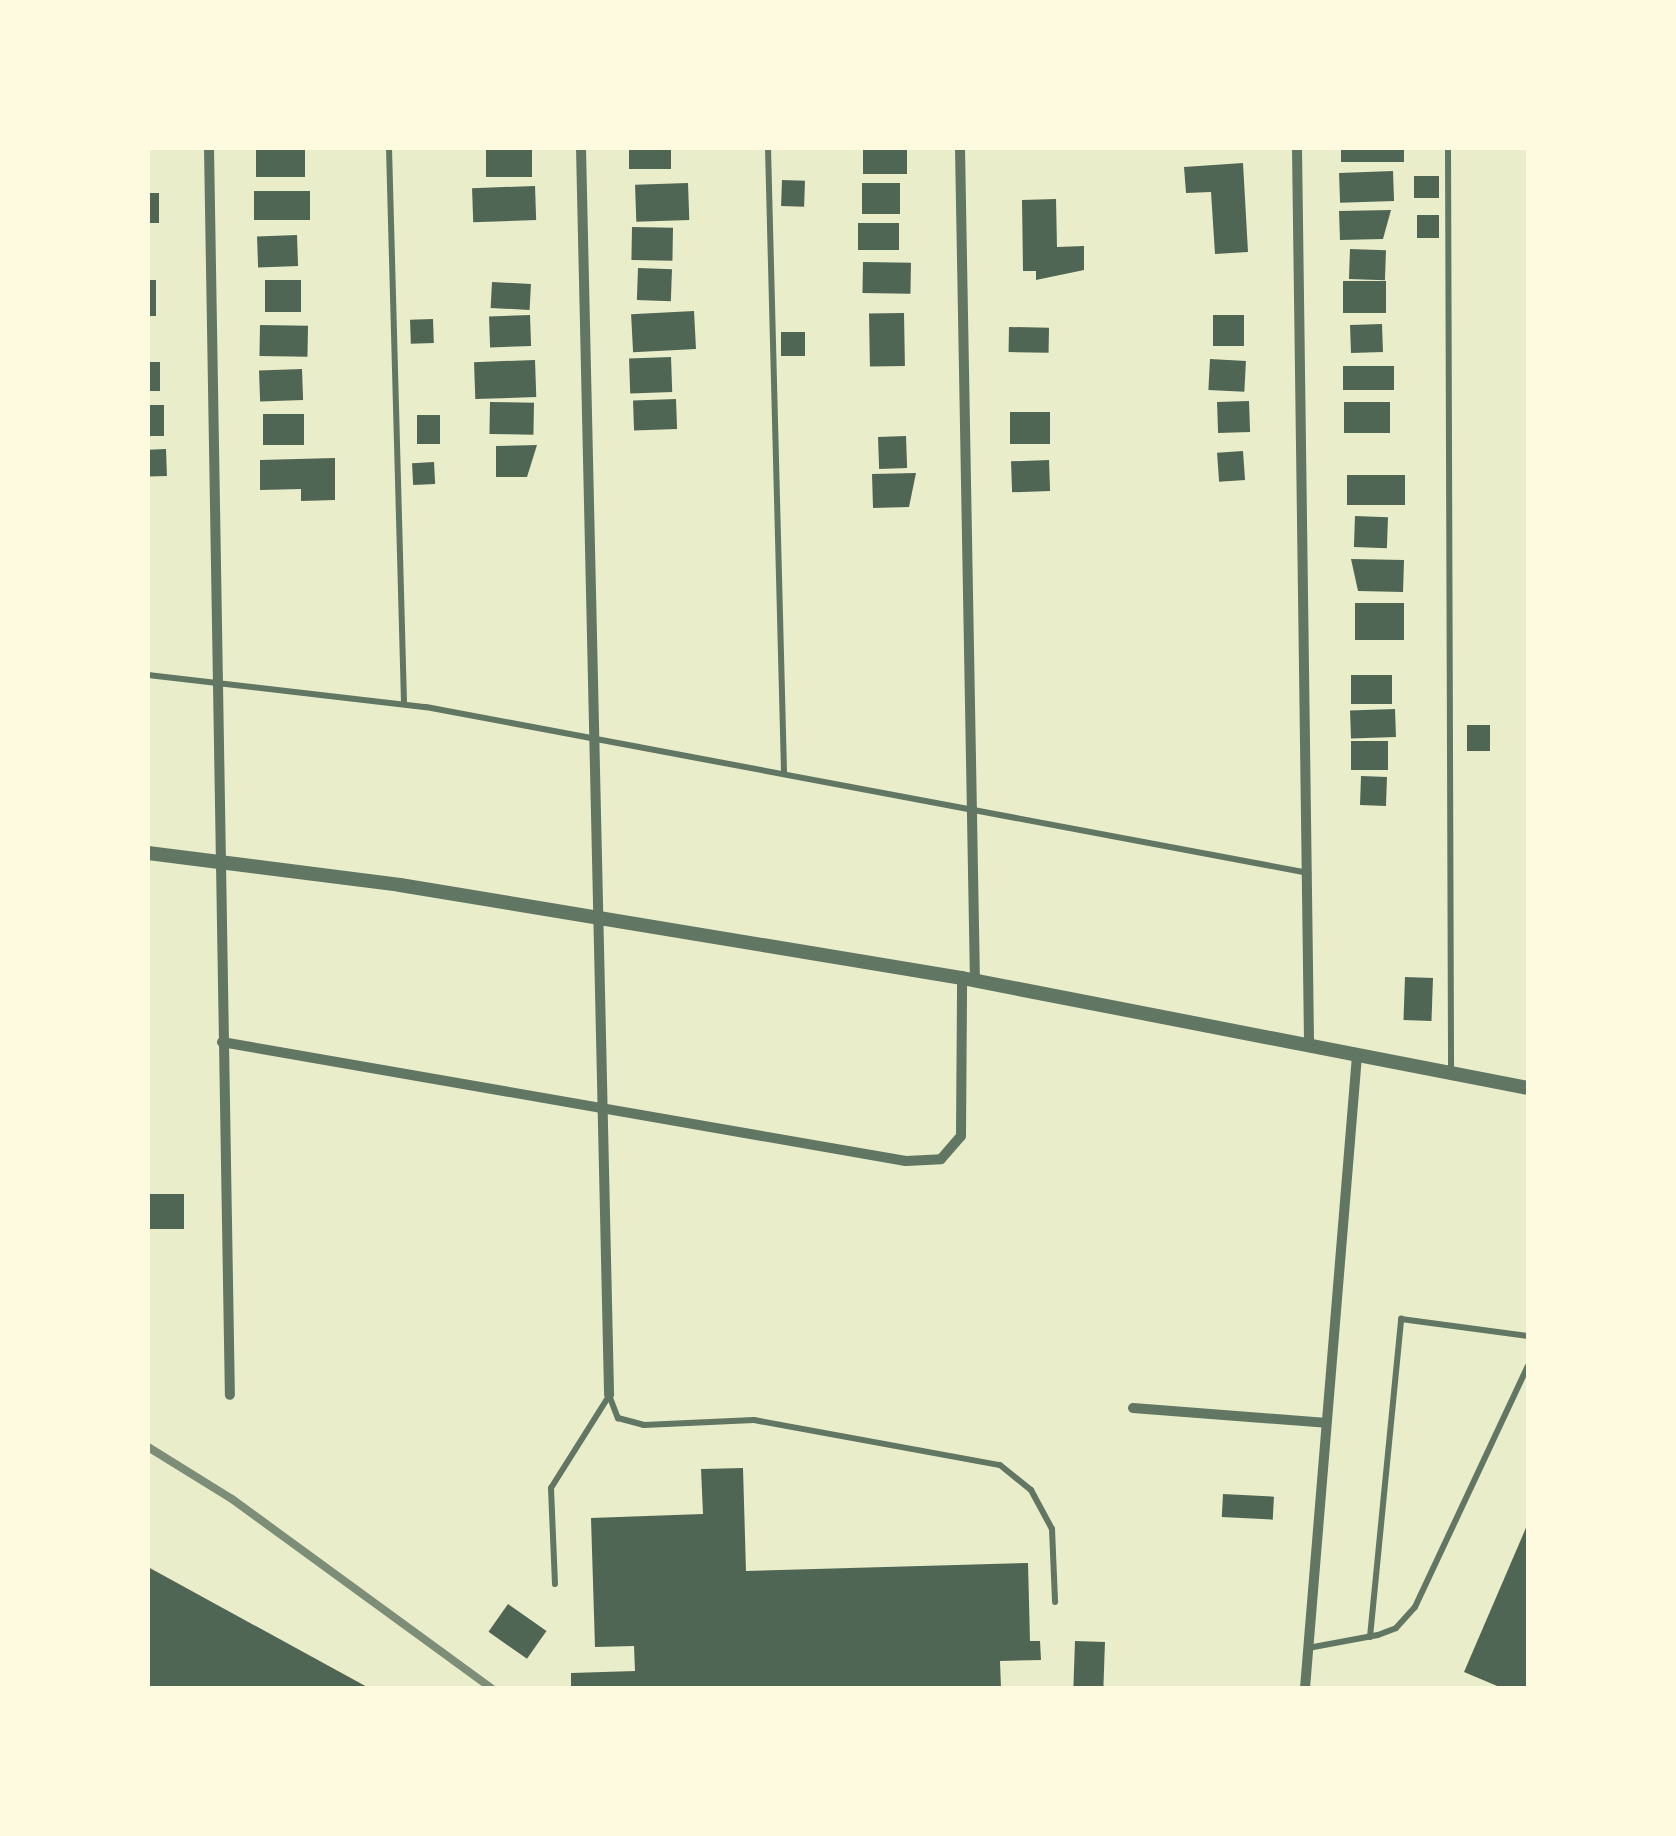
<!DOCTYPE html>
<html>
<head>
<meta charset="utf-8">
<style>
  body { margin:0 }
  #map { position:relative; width:1676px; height:1836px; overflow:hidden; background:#e9edc9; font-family:Raleway,sans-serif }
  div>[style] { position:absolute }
  .building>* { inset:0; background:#4f6655; transform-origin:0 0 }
  .service>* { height:6px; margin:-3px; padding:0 3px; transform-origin:3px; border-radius:3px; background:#617663 }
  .minor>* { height:10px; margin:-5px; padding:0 5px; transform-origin:5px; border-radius:5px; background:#617663 }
  .tertiary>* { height:14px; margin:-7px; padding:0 7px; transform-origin:7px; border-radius:7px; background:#617663 }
  .rail>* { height:8px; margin:-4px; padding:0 4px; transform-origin:4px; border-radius:4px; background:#7c8e77 }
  span { translate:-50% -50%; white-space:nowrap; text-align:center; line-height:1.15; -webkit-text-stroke:8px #fefae0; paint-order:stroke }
  .frame { position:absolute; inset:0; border:150px solid #fefae0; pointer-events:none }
</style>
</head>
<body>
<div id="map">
  <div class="building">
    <div style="left:256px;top:148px;width:49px;height:29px"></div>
    <div style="left:486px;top:148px;width:46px;height:29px"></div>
    <div style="left:629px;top:148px;width:42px;height:21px"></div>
    <div style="left:863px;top:148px;width:44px;height:26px"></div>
    <div style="left:1341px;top:148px;width:63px;height:14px"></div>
    <div style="clip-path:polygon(1243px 163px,1248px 252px,1215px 254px,1211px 192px,1186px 193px,1184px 167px)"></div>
    <div style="left:1393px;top:171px;width:30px;height:54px;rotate:88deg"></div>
    <div style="left:1439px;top:176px;width:22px;height:25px;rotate:90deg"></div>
    <div style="left:782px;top:180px;width:23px;height:26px;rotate:2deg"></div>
    <div style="left:688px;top:183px;width:37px;height:53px;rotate:88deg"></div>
    <div style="left:862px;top:183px;width:38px;height:31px"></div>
    <div style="left:535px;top:186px;width:34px;height:63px;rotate:88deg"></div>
    <div style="left:310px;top:191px;width:29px;height:56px;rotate:90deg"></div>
    <div style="left:148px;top:193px;width:11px;height:30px"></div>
    <div style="clip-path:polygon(1056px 199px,1057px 247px,1084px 246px,1084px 270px,1036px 280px,1036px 271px,1023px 271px,1022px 200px)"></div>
    <div style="clip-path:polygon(1391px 210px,1383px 239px,1340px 240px,1339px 211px)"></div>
    <div style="left:1439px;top:215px;width:23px;height:22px;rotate:90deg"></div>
    <div style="left:858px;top:223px;width:41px;height:27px"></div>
    <div style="left:632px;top:227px;width:41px;height:33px;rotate:1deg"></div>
    <div style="left:297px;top:235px;width:31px;height:40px;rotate:88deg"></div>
    <div style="left:1350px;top:249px;width:36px;height:30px;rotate:2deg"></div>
    <div style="left:863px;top:262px;width:48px;height:31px;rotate:1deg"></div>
    <div style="left:638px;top:268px;width:34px;height:32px;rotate:2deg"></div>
    <div style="left:148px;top:280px;width:8px;height:36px"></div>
    <div style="left:265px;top:280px;width:36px;height:32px"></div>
    <div style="left:1343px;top:281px;width:43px;height:32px"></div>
    <div style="left:492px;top:282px;width:39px;height:26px;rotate:3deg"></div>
    <div style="left:694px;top:311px;width:38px;height:63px;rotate:87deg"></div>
    <div style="left:904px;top:313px;width:53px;height:35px;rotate:89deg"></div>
    <div style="left:530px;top:315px;width:31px;height:41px;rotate:88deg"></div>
    <div style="left:1213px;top:315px;width:31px;height:31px"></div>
    <div style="left:433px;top:319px;width:24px;height:23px;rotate:88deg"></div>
    <div style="left:1382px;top:324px;width:28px;height:32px;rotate:88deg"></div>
    <div style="left:260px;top:325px;width:48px;height:31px;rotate:1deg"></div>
    <div style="left:1009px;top:327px;width:40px;height:25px;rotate:1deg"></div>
    <div style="left:781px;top:332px;width:24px;height:24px"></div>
    <div style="left:671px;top:357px;width:35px;height:42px;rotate:88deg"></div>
    <div style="left:1210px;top:359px;width:36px;height:31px;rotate:3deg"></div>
    <div style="left:535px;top:360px;width:37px;height:61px;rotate:88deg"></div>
    <div style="left:148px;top:362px;width:12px;height:29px"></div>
    <div style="left:1394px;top:366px;width:24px;height:51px;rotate:90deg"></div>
    <div style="left:302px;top:369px;width:31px;height:43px;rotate:88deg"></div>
    <div style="left:676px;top:399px;width:30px;height:43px;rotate:88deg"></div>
    <div style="left:1249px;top:401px;width:31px;height:32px;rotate:88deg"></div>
    <div style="left:490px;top:402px;width:44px;height:32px;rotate:1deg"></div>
    <div style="left:1344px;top:402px;width:46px;height:31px"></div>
    <div style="left:148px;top:405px;width:16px;height:31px"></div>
    <div style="left:1010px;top:412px;width:40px;height:32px"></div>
    <div style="left:263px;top:414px;width:41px;height:31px"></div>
    <div style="left:417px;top:415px;width:23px;height:29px"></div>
    <div style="left:906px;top:436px;width:32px;height:28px;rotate:88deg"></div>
    <div style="clip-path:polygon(537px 445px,527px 477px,496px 477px,496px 446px)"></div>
    <div style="left:166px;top:449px;width:27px;height:18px;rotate:88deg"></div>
    <div style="left:1243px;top:451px;width:29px;height:26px;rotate:86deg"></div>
    <div style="clip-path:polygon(335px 458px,335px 500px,301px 501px,301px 489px,260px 490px,260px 460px)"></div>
    <div style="left:1049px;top:460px;width:31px;height:38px;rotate:88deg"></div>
    <div style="left:434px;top:462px;width:22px;height:22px;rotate:87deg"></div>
    <div style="clip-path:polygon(916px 473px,909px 507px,873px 508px,872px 474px)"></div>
    <div style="left:1405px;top:475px;width:30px;height:58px;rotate:90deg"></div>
    <div style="left:1355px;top:516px;width:33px;height:31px;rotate:2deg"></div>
    <div style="clip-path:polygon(1351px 559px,1404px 560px,1403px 592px,1358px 591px)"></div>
    <div style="left:1355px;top:603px;width:49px;height:37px"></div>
    <div style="left:1351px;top:675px;width:41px;height:29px"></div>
    <div style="left:1395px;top:709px;width:28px;height:45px;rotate:88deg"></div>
    <div style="left:1490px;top:725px;width:26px;height:23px;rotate:90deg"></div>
    <div style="left:1388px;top:741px;width:29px;height:37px;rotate:90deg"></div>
    <div style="left:1361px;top:776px;width:26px;height:29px;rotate:2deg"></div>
    <div style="left:1405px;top:977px;width:28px;height:43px;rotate:2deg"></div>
    <div style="left:148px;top:1194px;width:36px;height:35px"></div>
    <div style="clip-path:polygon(743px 1468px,746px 1571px,1028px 1563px,1030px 1641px,1040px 1641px,1041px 1660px,1000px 1661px,1001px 1688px,571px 1688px,571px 1673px,635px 1671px,634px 1646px,595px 1647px,591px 1518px,703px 1514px,701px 1469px)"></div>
    <div style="left:1223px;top:1494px;width:51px;height:23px;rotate:3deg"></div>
    <div style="clip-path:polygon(1528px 1523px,1528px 1688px,1502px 1688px,1464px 1672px)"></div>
    <div style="clip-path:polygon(148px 1567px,369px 1688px,148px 1688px)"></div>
    <div style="left:508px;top:1604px;width:47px;height:34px;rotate:35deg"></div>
    <div style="left:1075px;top:1641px;width:30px;height:47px;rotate:2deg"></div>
  </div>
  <div class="service">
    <div style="left:389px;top:148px;width:556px;rotate:88.45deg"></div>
    <div style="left:768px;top:148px;width:625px;rotate:88.53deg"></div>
    <div style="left:1448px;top:148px;width:924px;rotate:89.81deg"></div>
    <div style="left:148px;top:675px;width:280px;rotate:6.6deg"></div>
    <div style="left:426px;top:707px;width:898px;rotate:10.65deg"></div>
    <div style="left:609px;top:1395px;width:25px;rotate:69deg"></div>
    <div style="left:618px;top:1418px;width:27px;rotate:15deg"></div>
    <div style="left:644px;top:1425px;width:110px;rotate:-2.6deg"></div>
    <div style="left:754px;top:1420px;width:250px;rotate:10.4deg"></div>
    <div style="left:1000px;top:1465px;width:40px;rotate:39deg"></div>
    <div style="left:1031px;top:1490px;width:44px;rotate:61.7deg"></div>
    <div style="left:1052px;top:1529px;width:73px;rotate:87.6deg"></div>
    <div style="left:555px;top:1584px;width:96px;rotate:-92.4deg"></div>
    <div style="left:551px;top:1488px;width:109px;rotate:-57.8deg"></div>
    <div style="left:1370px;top:1637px;width:320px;rotate:-84.4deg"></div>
    <div style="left:1401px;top:1319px;width:128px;rotate:7.6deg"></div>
    <div style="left:1308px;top:1648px;width:71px;rotate:-10.5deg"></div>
    <div style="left:1378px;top:1635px;width:19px;rotate:-21deg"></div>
    <div style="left:1396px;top:1628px;width:28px;rotate:-48deg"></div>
    <div style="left:1415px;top:1607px;width:266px;rotate:-64.9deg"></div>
  </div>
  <div class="minor">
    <div style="left:209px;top:148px;width:1247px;rotate:89.04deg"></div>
    <div style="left:581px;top:148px;width:1247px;rotate:88.71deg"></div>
    <div style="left:960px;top:148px;width:832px;rotate:88.97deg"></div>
    <div style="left:1297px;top:148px;width:896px;rotate:89.23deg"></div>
    <div style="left:222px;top:1042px;width:694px;rotate:9.87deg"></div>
    <div style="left:906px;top:1161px;width:35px;rotate:-3deg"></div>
    <div style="left:941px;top:1159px;width:30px;rotate:-49deg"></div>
    <div style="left:961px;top:1136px;width:158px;rotate:-89.6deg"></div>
    <div style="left:1133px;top:1408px;width:194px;rotate:4.4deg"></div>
    <div style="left:1305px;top:1688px;width:635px;rotate:-85.3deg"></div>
  </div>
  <div class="tertiary">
    <div style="left:148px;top:853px;width:254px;rotate:7.2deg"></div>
    <div style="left:400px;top:885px;width:570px;rotate:9.4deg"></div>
    <div style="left:962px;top:978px;width:577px;rotate:11deg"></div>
  </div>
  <div class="rail">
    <div style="left:148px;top:1447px;width:99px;rotate:31.8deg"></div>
    <div style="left:232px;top:1499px;width:321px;rotate:36.1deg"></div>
  </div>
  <div class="frame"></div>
</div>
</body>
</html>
